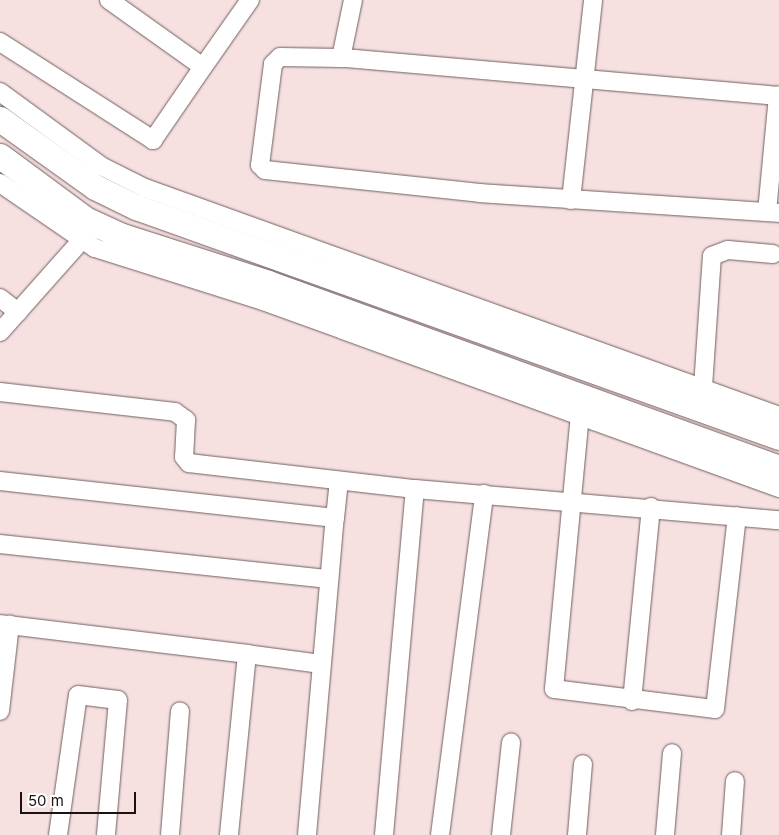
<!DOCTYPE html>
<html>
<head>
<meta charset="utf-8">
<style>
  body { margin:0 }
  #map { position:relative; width:779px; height:835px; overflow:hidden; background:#f6e0e0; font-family:Inter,sans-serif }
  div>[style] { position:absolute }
  .roads { filter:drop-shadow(0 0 1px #715e5f) drop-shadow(0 0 1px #715e5f) }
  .street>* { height:18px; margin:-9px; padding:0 9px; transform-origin:9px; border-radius:9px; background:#fff }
  .secondary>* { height:25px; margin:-12.5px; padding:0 12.5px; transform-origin:12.5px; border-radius:12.5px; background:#fff }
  span { translate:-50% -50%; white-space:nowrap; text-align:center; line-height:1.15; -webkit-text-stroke:5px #fff; paint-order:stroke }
  .scale { position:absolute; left:20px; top:792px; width:116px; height:22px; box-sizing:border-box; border:2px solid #1b1313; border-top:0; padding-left:6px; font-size:15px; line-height:18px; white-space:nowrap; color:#1b1313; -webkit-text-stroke:4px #fff; paint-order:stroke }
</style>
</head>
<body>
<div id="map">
  <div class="roads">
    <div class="street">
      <div style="left:109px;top:0;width:115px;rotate:35.5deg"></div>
      <div style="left:203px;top:67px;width:82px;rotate:-55deg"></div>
      <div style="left:0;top:42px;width:182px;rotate:32.6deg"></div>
      <div style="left:153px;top:140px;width:88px;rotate:-55.6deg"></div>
      <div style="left:341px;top:58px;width:59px;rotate:-78.3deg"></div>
      <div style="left:0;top:92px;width:125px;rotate:36.2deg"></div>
      <div style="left:101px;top:166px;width:49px;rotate:26.6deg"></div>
      <div style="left:145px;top:188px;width:674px;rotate:19.78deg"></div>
      <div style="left:779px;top:96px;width:440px;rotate:-175deg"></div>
      <div style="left:341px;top:58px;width:61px;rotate:-179.1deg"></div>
      <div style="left:280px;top:57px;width:10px;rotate:135deg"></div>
      <div style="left:273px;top:64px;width:102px;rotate:97.3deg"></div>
      <div style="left:260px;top:165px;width:7px;rotate:45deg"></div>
      <div style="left:265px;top:170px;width:216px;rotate:6.1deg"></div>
      <div style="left:480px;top:193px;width:300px;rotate:3.8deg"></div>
      <div style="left:0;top:183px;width:115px;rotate:34.4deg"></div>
      <div style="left:95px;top:248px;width:176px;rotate:17.5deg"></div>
      <div style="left:263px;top:301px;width:549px;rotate:19.92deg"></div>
      <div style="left:571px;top:200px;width:201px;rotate:-83.7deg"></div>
      <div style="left:767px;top:212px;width:117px;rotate:-84.6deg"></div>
      <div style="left:0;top:298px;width:23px;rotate:38deg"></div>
      <div style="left:0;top:332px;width:120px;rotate:-48.4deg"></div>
      <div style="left:703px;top:387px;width:131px;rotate:-86.1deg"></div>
      <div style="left:712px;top:256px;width:17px;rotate:-21deg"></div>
      <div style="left:728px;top:250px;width:45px;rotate:5.1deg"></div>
      <div style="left:0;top:392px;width:176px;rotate:6.5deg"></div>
      <div style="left:175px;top:412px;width:14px;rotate:36deg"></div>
      <div style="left:186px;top:420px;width:37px;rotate:93deg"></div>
      <div style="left:184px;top:457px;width:8px;rotate:50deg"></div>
      <div style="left:189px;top:463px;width:227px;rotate:6.6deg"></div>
      <div style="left:415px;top:489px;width:365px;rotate:4.9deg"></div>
      <div style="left:580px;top:414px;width:276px;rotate:95.4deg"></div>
      <div style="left:554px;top:689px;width:162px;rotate:7.1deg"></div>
      <div style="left:715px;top:709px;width:194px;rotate:-83.5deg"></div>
      <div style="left:0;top:481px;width:337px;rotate:6.3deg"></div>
      <div style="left:335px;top:518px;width:37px;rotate:-84deg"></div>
      <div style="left:0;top:544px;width:331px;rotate:6.1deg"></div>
      <div style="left:0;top:624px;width:249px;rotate:6.9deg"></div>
      <div style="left:247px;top:654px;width:182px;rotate:95.7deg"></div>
      <div style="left:247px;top:654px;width:75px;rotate:7.7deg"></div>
      <div style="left:632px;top:701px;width:195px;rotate:-84.4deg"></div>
      <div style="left:0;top:711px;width:87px;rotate:-83.4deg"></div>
      <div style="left:58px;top:835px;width:141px;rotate:-81.9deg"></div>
      <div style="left:78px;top:695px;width:40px;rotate:7.1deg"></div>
      <div style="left:118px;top:700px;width:136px;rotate:95.1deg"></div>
      <div style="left:170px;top:835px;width:124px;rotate:-85.4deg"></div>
      <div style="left:307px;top:835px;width:318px;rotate:-85deg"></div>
      <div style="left:384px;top:835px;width:347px;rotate:-84.9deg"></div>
      <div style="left:440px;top:835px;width:344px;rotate:-82.6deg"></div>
      <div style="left:501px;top:835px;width:93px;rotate:-83.8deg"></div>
      <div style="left:577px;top:835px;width:71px;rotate:-85.2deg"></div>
      <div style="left:665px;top:835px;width:82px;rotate:-85.1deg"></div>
      <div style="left:731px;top:835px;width:54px;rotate:-85.8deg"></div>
    </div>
    <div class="secondary">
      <div style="left:0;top:119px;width:117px;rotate:35.6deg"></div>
      <div style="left:95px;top:187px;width:46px;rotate:26deg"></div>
      <div style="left:136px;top:207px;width:683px;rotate:19.68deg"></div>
      <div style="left:0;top:156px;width:106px;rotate:36.5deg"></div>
      <div style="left:85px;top:219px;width:41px;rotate:24.7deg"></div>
      <div style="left:122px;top:236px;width:153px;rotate:17.8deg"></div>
      <div style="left:268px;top:283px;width:543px;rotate:19.9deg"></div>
    </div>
  </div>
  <div class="scale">50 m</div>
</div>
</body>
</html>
